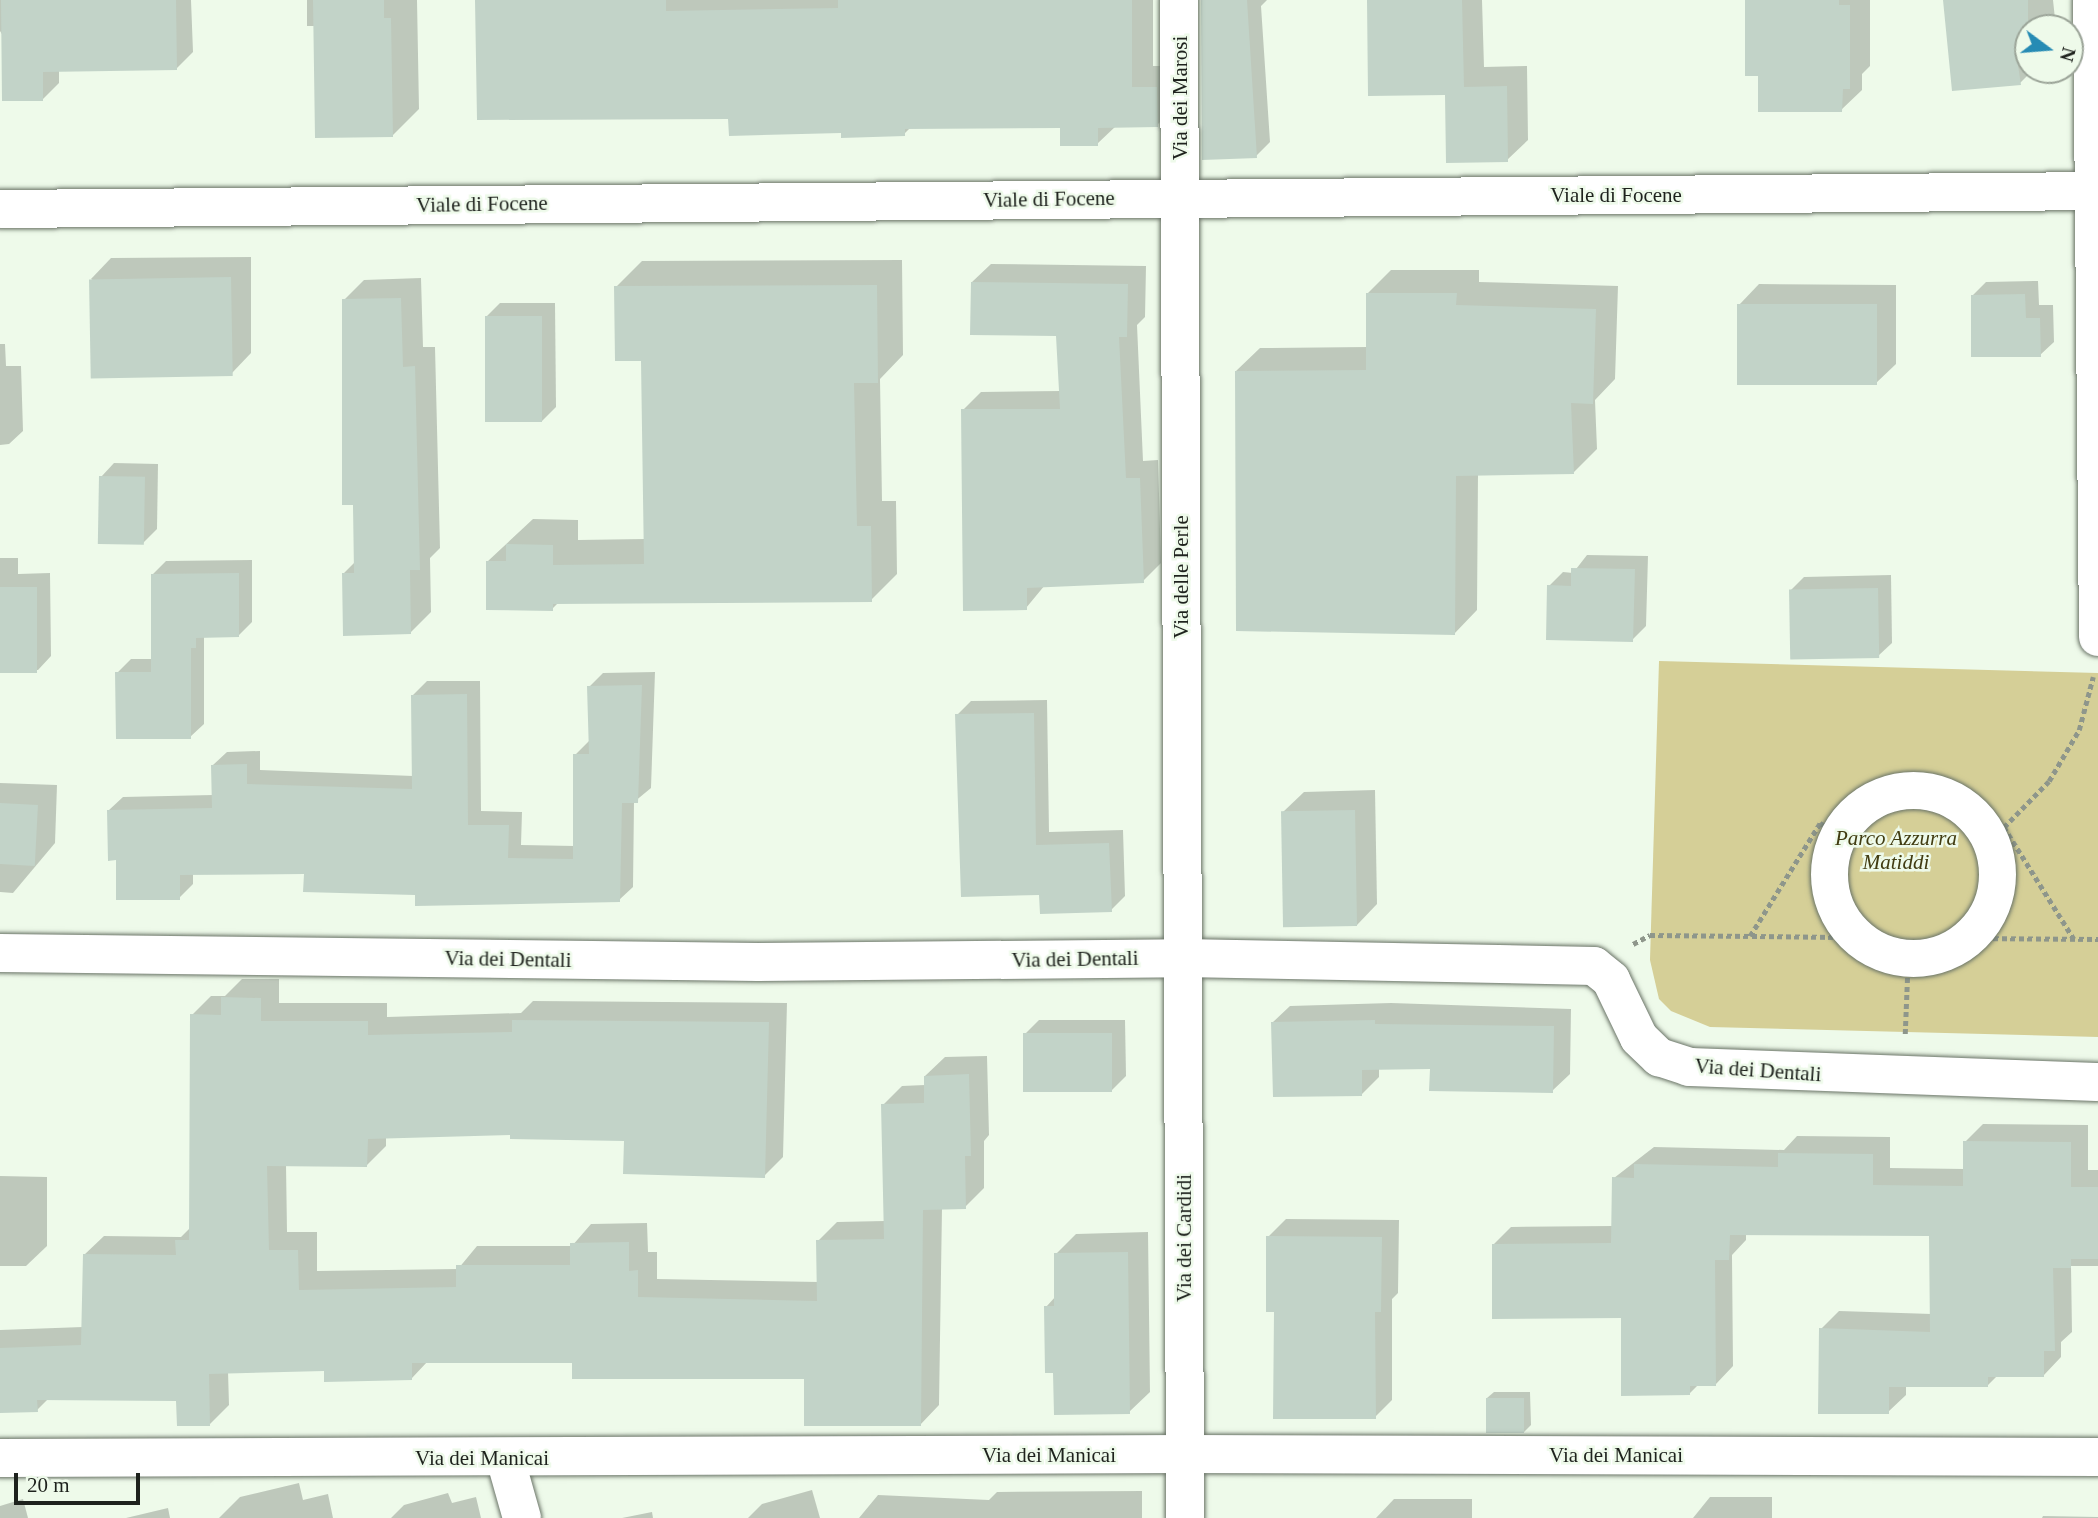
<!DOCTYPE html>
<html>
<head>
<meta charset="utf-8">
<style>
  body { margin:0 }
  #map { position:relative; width:2098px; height:1518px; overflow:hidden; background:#eefaea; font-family:"Times New Roman",serif }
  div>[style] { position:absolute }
  .green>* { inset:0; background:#d5cf97 }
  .shadow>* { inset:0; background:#0003 }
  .building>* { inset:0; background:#c2d3c8; transform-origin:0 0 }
  .path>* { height:4.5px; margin-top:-2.25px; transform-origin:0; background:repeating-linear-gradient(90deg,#8e968b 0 5px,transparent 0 8.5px) }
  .roads { filter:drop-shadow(0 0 2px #6a7467) drop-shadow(0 0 2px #6a7467) }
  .pedestrian>* { height:37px; margin:-18.5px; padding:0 18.5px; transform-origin:18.5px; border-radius:18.5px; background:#fff }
  .pedestrian>.ring { margin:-18.5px; padding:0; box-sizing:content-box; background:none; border:37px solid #fff; border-radius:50% }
  .minor>* { height:38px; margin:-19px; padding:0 19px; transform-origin:19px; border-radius:19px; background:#fff }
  span { translate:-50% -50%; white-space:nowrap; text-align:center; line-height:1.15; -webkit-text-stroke:5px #eefaea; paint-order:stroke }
  .street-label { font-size:21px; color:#1e221d }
  .park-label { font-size:21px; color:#413c11; font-style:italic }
  .north { position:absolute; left:2014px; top:14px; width:70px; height:70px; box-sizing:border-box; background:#eefaea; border:2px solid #9ba498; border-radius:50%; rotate:106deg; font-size:19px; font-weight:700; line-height:28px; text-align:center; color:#1e221d }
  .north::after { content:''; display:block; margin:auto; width:24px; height:32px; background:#268bb4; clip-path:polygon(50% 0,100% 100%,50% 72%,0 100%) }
  .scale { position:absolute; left:14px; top:1473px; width:126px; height:32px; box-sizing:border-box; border:4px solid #1e221d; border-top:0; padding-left:9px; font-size:21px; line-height:24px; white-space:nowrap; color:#1e221d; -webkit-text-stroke:5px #eefaea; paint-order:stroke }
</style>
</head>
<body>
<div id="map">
  <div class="green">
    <div style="clip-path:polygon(1659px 661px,2098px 673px,2098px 1037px,1710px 1027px,1671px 1011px,1659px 999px,1650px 960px)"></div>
  </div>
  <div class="shadow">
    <div style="clip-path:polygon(0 0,191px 0,193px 52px,177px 68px,59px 70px,59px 83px,43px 99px,0 31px)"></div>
    <div style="clip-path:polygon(307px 0,417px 0,419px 109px,392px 136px,315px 26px,307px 26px)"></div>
    <div style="clip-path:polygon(478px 0,1153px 0,1153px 66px,1178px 66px,1178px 104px,1157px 125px,1116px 126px,1097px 144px,1062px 126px,911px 127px,904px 134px,730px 117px)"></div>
    <div style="clip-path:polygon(1203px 0,1267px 0,1261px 6px,1270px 142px,1256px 156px)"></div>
    <div style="clip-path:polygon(1368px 0,1482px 0,1484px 67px,1527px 66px,1528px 140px,1507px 160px)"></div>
    <div style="clip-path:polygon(1746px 0,1870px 0,1870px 66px,1862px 74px,1862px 90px,1841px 110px,1759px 75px)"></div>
    <div style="clip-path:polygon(1945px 0,2053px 0,2056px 28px,2028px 28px,2028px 70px,2033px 70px,2020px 83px)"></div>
    <div style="clip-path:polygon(251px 257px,251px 353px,231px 374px,91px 279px,111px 258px)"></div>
    <div style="clip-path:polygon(902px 260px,903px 355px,880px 379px,882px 501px,896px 501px,897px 574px,871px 600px,559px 602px,552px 609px,488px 561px,533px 519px,578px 520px,578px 540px,645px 539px,643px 359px,616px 287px,642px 261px)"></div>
    <div style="clip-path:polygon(991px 264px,1146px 266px,1145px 317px,1137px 325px,1143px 461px,1158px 460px,1161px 563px,1143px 581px,1045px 585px,1026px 608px,963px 410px,981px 392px,1061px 391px,1058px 334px,972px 282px)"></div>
    <div style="clip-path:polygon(1391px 270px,1479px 270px,1479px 282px,1618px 286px,1615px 379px,1595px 400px,1597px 449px,1574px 472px,1478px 474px,1477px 610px,1454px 634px,1236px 371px,1260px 348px,1368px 347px,1368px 293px)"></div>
    <div style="clip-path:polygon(421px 278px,423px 347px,435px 347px,440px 548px,430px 558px,431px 612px,410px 633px,343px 574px,356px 561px,344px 300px,364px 280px)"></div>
    <div style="clip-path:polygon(2038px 281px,2039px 305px,2053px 305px,2054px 342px,2040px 355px,1972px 296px,1986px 282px)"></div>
    <div style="clip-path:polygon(1759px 284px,1896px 285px,1896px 364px,1875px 384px,1739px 305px)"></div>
    <div style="clip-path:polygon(500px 303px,555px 303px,556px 407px,542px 421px,486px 317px)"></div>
    <div style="clip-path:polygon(0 344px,5px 344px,6px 366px,21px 366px,23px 431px,9px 444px,0 445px)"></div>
    <div style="clip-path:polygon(114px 463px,158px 464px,157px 529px,143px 543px,101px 477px)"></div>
    <div style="clip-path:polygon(1587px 555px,1648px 556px,1646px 626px,1632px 640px,1549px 586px,1563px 572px,1573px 573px)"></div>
    <div style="clip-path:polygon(0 558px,18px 558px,18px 574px,50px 573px,51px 656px,38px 670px,0 671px)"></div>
    <div style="clip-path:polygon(252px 560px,252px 622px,238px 636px,204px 637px,204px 724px,190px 737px,117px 673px,131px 659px,153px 659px,152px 575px,166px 561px)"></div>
    <div style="clip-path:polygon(1891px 575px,1892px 643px,1878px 656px,1791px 590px,1804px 577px)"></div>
    <div style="clip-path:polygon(655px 672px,651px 788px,634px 802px,633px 887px,619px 900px,417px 893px,306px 872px,193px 873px,193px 884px,179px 898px,118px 859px,109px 810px,123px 797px,213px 795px,213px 765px,227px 752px,260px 751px,260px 770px,413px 776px,413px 695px,427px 681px,480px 681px,481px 811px,522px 812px,521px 845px,575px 846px,575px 755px,589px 741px,589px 687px,603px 673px)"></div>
    <div style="clip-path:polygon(1047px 700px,1049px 832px,1123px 830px,1125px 896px,1111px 910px,1041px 893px,957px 715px,971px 701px)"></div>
    <div style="clip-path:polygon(0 783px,57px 785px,55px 843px,13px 893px,0 892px)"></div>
    <div style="clip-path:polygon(1375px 790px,1377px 904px,1357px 925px,1283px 812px,1304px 792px)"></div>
    <div style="clip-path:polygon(242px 979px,279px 979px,279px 1003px,387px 1003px,387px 1017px,521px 1013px,533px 1001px,787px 1003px,783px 1157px,764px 1176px,626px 1139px,512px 1133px,386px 1137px,386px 1146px,367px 1165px,286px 1164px,287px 1232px,317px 1232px,317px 1271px,458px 1269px,477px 1246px,572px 1246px,591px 1224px,647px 1223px,648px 1252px,657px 1252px,657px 1279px,819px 1282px,818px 1241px,837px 1222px,885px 1221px,883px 1105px,902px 1086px,925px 1085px,925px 1076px,945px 1057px,987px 1056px,989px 1135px,984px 1141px,984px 1188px,965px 1207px,942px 1208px,939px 1405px,920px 1425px,806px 1377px,573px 1362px,428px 1361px,412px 1378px,326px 1370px,228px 1371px,229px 1405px,210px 1424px,178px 1399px,48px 1399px,37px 1410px,0 1411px,0 1330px,83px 1327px,84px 1255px,104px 1236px,181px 1237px,191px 1227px,192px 1015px,211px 996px,225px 996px)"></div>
    <div style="clip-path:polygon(1391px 1003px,1571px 1009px,1570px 1074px,1552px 1091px,1432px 1067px,1379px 1068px,1379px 1077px,1362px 1094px,1272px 1023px,1290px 1006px)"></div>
    <div style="clip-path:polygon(1039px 1020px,1125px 1020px,1126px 1076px,1112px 1090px,1025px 1034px)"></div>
    <div style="clip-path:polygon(1983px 1124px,2088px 1125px,2088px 1170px,2098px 1170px,2098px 1266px,2071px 1266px,2072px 1332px,2061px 1342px,2061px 1357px,2044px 1375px,1997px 1376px,1987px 1386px,1906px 1386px,1906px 1395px,1888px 1412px,1821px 1329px,1839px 1311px,1932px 1314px,1931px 1234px,1746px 1233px,1746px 1240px,1732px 1255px,1733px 1366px,1716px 1384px,1699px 1384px,1690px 1393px,1623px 1316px,1493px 1245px,1511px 1227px,1613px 1226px,1614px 1178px,1654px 1147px,1784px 1150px,1797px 1136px,1890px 1137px,1890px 1168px,1965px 1169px,1965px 1142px)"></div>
    <div style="clip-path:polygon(0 1176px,47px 1177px,47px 1246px,26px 1266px,0 1266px)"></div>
    <div style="clip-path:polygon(1286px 1219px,1399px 1220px,1398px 1293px,1392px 1299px,1392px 1400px,1375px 1417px,1275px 1310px,1268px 1237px)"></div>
    <div style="clip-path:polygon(1148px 1232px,1150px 1392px,1129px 1412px,1055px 1371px,1046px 1307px,1056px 1296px,1056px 1254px,1076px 1234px)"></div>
    <div style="clip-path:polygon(1494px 1392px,1530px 1392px,1531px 1425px,1524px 1432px,1487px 1398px)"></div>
    <div style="clip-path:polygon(299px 1483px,303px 1500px,328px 1494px,333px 1518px,219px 1518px,240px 1497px)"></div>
    <div style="clip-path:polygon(812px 1490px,820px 1518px,748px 1518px,762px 1504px)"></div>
    <div style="clip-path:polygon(1142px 1491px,1142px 1518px,859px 1518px,878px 1495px,989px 1500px,997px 1492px)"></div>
    <div style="clip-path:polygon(448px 1493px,452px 1503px,476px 1497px,481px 1518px,391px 1518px,404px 1505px)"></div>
    <div style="clip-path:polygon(1710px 1497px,1772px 1497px,1772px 1518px,1693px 1518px)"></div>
    <div style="clip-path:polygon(23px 1499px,28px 1518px,0 1518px,0 1506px)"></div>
    <div style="clip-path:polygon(1394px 1499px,1472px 1499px,1472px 1518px,1376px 1518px)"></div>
    <div style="clip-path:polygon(168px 1508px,170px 1518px,126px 1518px)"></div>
    <div style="clip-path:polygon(652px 1512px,653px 1518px,622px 1518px)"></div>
    <div style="clip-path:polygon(2043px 1516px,2098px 1517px,2098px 1518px,2042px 1518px)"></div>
  </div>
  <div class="building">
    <div style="clip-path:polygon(1px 0,176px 0,177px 70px,43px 72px,43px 101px,2px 101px)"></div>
    <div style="clip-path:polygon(313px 0,384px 0,384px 18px,391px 18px,393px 137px,315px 138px)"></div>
    <div style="clip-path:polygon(475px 0,666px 0,666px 11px,838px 8px,838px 0,1132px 0,1132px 87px,1157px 87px,1158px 127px,1098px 128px,1098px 146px,1060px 146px,1060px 128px,905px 129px,905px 136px,841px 138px,841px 133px,729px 136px,728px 119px,477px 120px)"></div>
    <div style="clip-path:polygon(1201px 0,1247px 0,1257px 158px,1202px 160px)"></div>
    <div style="clip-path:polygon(1367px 0,1462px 0,1464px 87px,1507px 86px,1508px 162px,1446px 163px,1445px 95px,1368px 96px)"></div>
    <div style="clip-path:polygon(1745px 0,1839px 0,1839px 5px,1850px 5px,1850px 89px,1843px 89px,1842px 112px,1758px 112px,1758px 76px,1745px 76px)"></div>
    <div style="clip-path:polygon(1943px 0,2028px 0,2028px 64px,2018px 65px,2021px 85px,1952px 91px)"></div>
    <div style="left:231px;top:277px;width:99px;height:142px;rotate:89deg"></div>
    <div style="clip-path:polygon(971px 282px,1128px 284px,1127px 337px,1119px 337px,1126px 478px,1140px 478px,1144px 583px,1027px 588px,1027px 610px,963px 611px,961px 409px,1060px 409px,1056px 336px,970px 335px)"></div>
    <div style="clip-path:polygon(877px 285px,878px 383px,854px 383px,857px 526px,871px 526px,872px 602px,553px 604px,553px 611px,486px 610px,486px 561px,506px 561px,506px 544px,553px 545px,553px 565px,644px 564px,641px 361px,615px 361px,614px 286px)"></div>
    <div style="clip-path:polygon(1366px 293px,1457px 293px,1456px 305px,1596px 309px,1593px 404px,1571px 403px,1574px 474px,1456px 476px,1455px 635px,1236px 631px,1235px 371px,1366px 370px)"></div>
    <div style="clip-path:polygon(2025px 294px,2026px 318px,2040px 318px,2041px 357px,1971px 357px,1971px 295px)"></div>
    <div style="clip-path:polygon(401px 298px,403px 367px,415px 366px,420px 570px,410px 570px,411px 634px,343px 636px,342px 573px,354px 573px,353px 505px,342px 505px,342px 299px)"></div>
    <div style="left:1737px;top:304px;width:140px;height:81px"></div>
    <div style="left:485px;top:316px;width:57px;height:106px"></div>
    <div style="left:99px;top:476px;width:46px;height:68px;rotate:1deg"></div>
    <div style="clip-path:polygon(1571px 568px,1635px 569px,1633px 642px,1546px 640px,1547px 585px,1571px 586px)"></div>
    <div style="clip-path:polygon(239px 573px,239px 637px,196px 638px,196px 648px,191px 648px,191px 739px,116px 739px,115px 672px,151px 672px,151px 574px)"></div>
    <div style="left:0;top:587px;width:37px;height:86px"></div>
    <div style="left:1878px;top:588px;width:70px;height:89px;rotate:89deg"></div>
    <div style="clip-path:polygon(642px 685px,638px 803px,622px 803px,620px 902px,415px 906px,415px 895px,303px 892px,304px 874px,180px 875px,180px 900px,116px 900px,116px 860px,108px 861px,107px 810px,212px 808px,211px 765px,247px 764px,247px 784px,412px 789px,411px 695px,467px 694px,468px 825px,509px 825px,508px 858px,573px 859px,573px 754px,589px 754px,587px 686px)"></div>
    <div style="clip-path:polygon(1034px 713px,1036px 845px,1109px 843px,1112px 912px,1040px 914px,1039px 895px,961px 897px,955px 714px)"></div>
    <div style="left:0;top:803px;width:38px;height:61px;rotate:3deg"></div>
    <div style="left:1355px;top:810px;width:116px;height:74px;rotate:89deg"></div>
    <div style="clip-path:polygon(221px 997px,261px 998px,261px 1021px,368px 1021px,368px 1035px,512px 1032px,512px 1020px,769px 1022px,765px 1178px,623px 1174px,624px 1141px,510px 1139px,510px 1135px,368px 1139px,367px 1167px,267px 1166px,269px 1250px,298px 1250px,299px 1290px,456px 1287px,456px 1265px,570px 1265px,570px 1243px,629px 1242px,629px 1271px,638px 1270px,638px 1297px,817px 1301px,816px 1240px,884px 1239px,881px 1104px,924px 1103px,924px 1076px,969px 1074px,971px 1156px,965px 1156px,966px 1209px,923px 1210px,921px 1426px,804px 1426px,804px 1379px,572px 1379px,572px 1363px,412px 1363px,412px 1380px,324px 1382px,324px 1371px,209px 1374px,210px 1426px,177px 1426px,176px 1401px,37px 1400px,38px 1412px,0 1413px,0 1348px,81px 1345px,83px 1254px,176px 1255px,175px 1240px,189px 1240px,190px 1014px,221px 1015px)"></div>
    <div style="clip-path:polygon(1375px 1020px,1375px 1024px,1554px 1026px,1553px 1093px,1429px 1091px,1430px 1069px,1362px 1070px,1362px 1096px,1273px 1097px,1271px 1022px)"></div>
    <div style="left:1023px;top:1033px;width:89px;height:59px"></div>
    <div style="clip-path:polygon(1963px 1141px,2071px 1142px,2071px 1187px,2098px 1187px,2098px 1259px,2071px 1259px,2071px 1268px,2053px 1268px,2055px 1351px,2044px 1351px,2044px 1377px,1988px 1377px,1988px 1387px,1889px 1387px,1889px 1414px,1818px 1414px,1819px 1328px,1930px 1332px,1929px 1236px,1730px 1235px,1729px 1260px,1715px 1260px,1716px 1386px,1690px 1386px,1690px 1395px,1621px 1396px,1621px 1318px,1492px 1319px,1492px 1244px,1611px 1243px,1612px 1177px,1634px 1178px,1634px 1164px,1778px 1167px,1778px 1153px,1873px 1154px,1873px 1185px,1963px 1186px)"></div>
    <div style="clip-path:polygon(1266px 1236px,1382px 1237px,1381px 1312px,1375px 1312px,1376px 1419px,1273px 1419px,1274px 1312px,1266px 1312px)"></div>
    <div style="clip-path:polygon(1128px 1252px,1130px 1414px,1054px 1415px,1053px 1373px,1045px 1373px,1044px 1306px,1054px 1306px,1054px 1253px)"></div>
    <div style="left:1486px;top:1398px;width:38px;height:35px"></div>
  </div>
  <div class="path">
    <div style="left:2004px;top:827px;width:64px;rotate:-45.6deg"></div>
    <div style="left:2049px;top:781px;width:59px;rotate:-59.5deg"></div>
    <div style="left:2079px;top:730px;width:55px;rotate:-75.2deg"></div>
    <div style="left:1988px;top:835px;width:18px;rotate:-27deg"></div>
    <div style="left:2004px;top:827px;width:132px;rotate:58deg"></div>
    <div style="left:1750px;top:936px;width:133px;rotate:-58.2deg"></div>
    <div style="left:1820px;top:823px;width:23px;rotate:29deg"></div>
    <div style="left:1968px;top:938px;width:130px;rotate:0.4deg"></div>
    <div style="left:1633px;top:944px;width:19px;rotate:-28deg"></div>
    <div style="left:1650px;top:935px;width:207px;rotate:0.6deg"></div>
    <div style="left:1905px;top:1034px;width:76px;rotate:-87.7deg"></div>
  </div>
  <div class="roads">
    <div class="pedestrian">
      <div class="ring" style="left:1829px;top:790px;width:131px;height:131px"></div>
    </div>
    <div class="minor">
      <div style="left:1179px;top:0;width:1518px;rotate:89.77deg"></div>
      <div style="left:2092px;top:0;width:637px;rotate:89.46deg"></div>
      <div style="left:0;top:209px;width:2098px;rotate:-0.49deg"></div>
      <div style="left:0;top:953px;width:758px;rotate:0.68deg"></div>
      <div style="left:758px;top:962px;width:425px;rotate:-0.5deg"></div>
      <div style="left:1183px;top:958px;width:411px;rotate:1.1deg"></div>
      <div style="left:1594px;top:966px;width:22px;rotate:39deg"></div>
      <div style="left:1611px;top:980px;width:64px;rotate:64.2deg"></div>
      <div style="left:1639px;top:1038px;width:28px;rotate:44deg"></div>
      <div style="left:1659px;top:1057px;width:32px;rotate:18deg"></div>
      <div style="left:1689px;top:1067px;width:409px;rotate:2.1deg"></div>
      <div style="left:0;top:1458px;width:1184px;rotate:-0.19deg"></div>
      <div style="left:1184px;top:1454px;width:914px;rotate:0.19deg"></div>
      <div style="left:505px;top:1458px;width:62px;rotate:74.2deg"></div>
    </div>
  </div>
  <div class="street-label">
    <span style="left:1180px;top:98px;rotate:-90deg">Via dei Marosi</span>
    <span style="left:1616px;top:195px">Viale di Focene</span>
    <span style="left:1049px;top:199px;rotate:-1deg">Viale di Focene</span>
    <span style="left:482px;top:204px;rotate:-1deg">Viale di Focene</span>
    <span style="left:1181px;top:577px;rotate:-90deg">Via delle Perle</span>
    <span style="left:508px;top:959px;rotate:1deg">Via dei Dentali</span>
    <span style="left:1075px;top:959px;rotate:-1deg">Via dei Dentali</span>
    <span style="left:1758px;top:1070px;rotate:4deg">Via dei Dentali</span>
    <span style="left:1184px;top:1238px;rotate:-90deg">Via dei Cardidi</span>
    <span style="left:1049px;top:1455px">Via dei Manicai</span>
    <span style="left:1616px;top:1455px">Via dei Manicai</span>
    <span style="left:482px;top:1458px">Via dei Manicai</span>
  </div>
  <div class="park-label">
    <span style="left:1896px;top:850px">Parco Azzurra<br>Matiddi</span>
  </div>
  <div class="north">N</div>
  <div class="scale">20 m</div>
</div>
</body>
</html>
